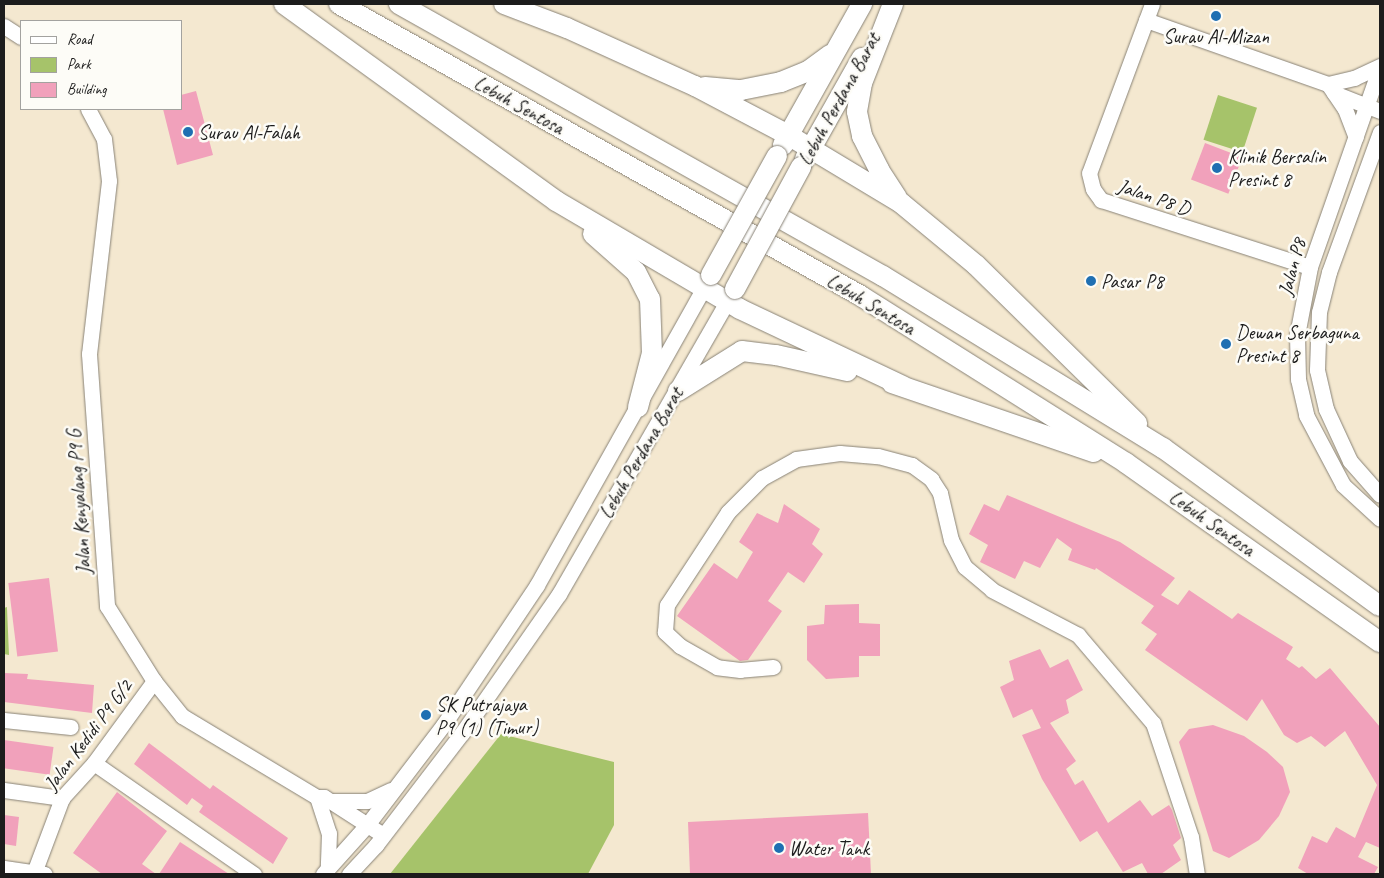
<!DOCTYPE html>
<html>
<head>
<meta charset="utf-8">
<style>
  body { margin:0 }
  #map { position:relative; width:1384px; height:878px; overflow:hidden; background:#f4e8d0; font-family:Caveat,sans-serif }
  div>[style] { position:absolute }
  .green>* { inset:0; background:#a6c36a; transform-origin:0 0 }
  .building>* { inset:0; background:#f1a1bb; transform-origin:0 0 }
  .roads { filter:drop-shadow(0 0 1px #888276) drop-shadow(0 0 1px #888276) }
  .minor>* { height:15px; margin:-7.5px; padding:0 7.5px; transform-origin:7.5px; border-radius:7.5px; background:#fff }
  .major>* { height:20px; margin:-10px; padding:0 10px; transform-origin:10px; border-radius:10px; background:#fff }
  .bridges { filter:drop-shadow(0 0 1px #888276) drop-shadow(0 0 1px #888276) }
  .major-bridge>* { height:20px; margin:-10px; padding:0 10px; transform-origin:10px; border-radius:10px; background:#fff }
  .dots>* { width:14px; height:14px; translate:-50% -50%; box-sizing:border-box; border:2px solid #fdfcf7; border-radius:50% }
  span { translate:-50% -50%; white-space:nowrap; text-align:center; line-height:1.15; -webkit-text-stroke:5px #fdfcf7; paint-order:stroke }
  .poi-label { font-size:20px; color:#1c1c1c }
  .left { translate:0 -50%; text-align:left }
  .street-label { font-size:20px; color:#1c1c1c }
  .frame { position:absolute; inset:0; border:5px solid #1c1c1c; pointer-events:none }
  .legend { position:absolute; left:20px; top:20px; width:162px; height:90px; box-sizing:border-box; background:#fdfcf7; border:1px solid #a3a29f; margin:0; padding:6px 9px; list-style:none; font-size:15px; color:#1c1c1c }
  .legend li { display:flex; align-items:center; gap:10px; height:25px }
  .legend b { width:25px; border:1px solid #a3a29f }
</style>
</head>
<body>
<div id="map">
  <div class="green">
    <div style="left:1218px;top:95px;width:41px;height:47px;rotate:18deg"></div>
    <div style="clip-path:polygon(7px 607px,7px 608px,9px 655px,4px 654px,4px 608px)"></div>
    <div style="clip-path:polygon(501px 734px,614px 762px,614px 825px,588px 874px,390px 874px)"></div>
  </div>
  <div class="building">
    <div style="clip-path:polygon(196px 91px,213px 155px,177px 165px,163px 109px,181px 109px,181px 95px)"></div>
    <div style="left:1205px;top:143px;width:40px;height:39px;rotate:21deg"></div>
    <div style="clip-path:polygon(1007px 495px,1120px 542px,1175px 578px,1161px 595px,1178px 605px,1189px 590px,1232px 619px,1238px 613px,1293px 647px,1286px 659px,1299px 668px,1302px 666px,1316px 679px,1330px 668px,1380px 727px,1380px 848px,1366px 842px,1358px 857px,1378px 867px,1374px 874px,1308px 874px,1298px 868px,1312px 836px,1327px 843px,1336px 827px,1355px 838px,1377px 785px,1345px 731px,1325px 747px,1311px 736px,1297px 743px,1284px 735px,1262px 699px,1247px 721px,1145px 650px,1157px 634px,1141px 623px,1154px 606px,1096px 568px,1095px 570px,1068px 560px,1072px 549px,1057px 538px,1040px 568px,1024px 561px,1015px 579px,980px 562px,988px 545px,969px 534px,984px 504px,999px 511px)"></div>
    <div style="clip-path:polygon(784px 504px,820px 529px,812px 544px,823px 554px,804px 583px,788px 572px,768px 601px,782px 611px,748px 660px,740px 661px,677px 616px,714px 563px,737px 579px,753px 552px,739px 542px,757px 513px,778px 523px)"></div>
    <div style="left:49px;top:578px;width:74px;height:41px;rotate:83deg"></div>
    <div style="clip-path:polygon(859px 604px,859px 623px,880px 624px,880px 656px,859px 656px,859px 677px,826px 679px,807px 660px,807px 626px,824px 624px,825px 605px)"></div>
    <div style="clip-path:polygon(1040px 649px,1050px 668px,1068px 659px,1083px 690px,1066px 700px,1069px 713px,1050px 723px,1076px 761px,1066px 769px,1075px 785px,1083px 780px,1108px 823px,1140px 800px,1152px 816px,1169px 805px,1172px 810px,1181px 838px,1173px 845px,1181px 860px,1161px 874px,1148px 874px,1142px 863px,1123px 872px,1097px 831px,1080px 842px,1042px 779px,1022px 735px,1041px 728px,1032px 709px,1013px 718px,1000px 687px,1014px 680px,1009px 661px)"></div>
    <div style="clip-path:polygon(4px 673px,28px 674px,27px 679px,94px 685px,92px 713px,4px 702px)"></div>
    <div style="clip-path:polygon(1213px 725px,1244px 736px,1267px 752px,1283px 767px,1290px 792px,1279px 816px,1259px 840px,1229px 858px,1213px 851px,1179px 742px,1189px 729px)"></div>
    <div style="left:4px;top:740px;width:50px;height:28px;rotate:8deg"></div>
    <div style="clip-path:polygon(149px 743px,210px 789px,213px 785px,288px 838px,273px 864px,199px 812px,203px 806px,192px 798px,187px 805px,134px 764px)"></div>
    <div style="clip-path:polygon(117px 792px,167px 831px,142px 864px,156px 874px,102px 874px,73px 853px)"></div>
    <div style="clip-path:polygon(868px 813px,871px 874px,690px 874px,688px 822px)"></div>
    <div style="clip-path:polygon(4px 815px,19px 817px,16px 846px,4px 844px)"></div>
    <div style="clip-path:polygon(180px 842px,229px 874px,159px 874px)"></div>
  </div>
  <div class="roads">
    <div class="minor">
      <div style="left:1152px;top:4px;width:180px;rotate:110.4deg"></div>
      <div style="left:1089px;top:173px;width:16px;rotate:76deg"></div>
      <div style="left:1093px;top:189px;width:14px;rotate:54deg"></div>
      <div style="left:1101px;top:200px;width:219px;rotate:17.8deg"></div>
      <div style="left:1146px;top:20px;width:193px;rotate:19.4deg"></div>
      <div style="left:1328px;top:84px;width:27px;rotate:-13deg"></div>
      <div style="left:1354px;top:78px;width:29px;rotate:-25deg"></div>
      <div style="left:4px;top:26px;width:20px;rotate:33deg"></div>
      <div style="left:1380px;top:67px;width:212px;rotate:109.3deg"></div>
      <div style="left:1310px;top:267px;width:69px;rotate:100.8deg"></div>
      <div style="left:1297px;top:335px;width:44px;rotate:88.7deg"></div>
      <div style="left:1298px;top:379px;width:37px;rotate:77deg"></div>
      <div style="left:1306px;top:415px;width:79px;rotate:62.1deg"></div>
      <div style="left:1343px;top:485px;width:50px;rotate:42.6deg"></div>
      <div style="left:1328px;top:84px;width:30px;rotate:56deg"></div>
      <div style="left:1345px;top:109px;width:30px;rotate:69deg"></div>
      <div style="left:1334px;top:93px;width:49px;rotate:21.4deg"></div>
      <div style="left:88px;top:109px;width:34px;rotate:62deg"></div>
      <div style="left:104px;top:139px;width:42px;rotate:83.2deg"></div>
      <div style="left:109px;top:181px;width:174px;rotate:96.6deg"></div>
      <div style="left:89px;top:354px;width:253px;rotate:85.9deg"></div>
      <div style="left:107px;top:606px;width:89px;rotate:57.9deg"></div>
      <div style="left:154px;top:681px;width:45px;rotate:51.3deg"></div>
      <div style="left:182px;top:716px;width:157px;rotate:31deg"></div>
      <div style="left:317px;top:797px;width:7px"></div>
      <div style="left:324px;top:797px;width:70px;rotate:32.8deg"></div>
      <div style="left:1380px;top:132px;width:149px;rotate:110deg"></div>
      <div style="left:1329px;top:272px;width:41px;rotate:104deg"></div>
      <div style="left:1319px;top:312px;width:58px;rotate:92deg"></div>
      <div style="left:1317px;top:370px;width:40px;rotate:77deg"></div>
      <div style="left:1326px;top:409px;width:57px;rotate:65.2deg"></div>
      <div style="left:1350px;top:461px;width:45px;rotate:48.6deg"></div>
      <div style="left:773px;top:667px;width:33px;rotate:175deg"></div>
      <div style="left:740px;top:670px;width:23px;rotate:-173deg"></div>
      <div style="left:717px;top:667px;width:43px;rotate:-150.4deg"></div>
      <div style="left:680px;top:646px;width:21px;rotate:-137deg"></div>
      <div style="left:665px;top:632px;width:27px;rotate:-86deg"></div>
      <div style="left:667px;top:605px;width:111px;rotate:-56.7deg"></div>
      <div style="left:728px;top:512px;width:48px;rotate:-45deg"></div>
      <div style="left:762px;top:478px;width:39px;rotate:-29deg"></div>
      <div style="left:796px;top:459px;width:44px;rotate:-7.8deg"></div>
      <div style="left:840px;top:453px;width:38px;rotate:5deg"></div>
      <div style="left:878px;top:456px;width:35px;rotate:15deg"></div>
      <div style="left:912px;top:465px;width:24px;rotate:36deg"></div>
      <div style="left:931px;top:479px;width:17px;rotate:57deg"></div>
      <div style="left:940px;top:493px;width:48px;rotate:76.8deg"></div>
      <div style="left:951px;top:540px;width:30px;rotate:63deg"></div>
      <div style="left:965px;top:567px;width:35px;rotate:40deg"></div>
      <div style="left:992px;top:590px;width:97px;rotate:27.6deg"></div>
      <div style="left:1078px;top:635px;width:116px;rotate:49.6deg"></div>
      <div style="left:1153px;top:723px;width:120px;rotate:71.6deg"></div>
      <div style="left:1191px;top:837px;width:37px;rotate:81deg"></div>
      <div style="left:4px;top:720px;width:67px;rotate:6deg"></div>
      <div style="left:94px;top:763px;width:195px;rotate:34.8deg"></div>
      <div style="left:4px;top:790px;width:59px;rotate:7.9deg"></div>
      <div style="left:317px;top:797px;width:38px;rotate:72deg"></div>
      <div style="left:329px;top:833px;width:35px;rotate:92deg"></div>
      <div style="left:331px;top:801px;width:36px"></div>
      <div style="left:367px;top:801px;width:26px;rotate:-25deg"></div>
      <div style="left:4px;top:868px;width:41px;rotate:8.3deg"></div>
      <div style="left:35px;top:870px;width:77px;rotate:-69.4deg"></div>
      <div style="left:62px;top:798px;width:47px;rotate:-47.6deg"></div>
      <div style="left:94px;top:763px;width:102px;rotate:-53.8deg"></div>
      <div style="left:323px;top:874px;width:66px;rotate:-48.1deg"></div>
      <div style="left:367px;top:825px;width:127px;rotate:-52.7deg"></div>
      <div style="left:444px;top:724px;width:167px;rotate:-56.2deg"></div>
      <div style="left:537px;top:585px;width:339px;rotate:-60.7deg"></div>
      <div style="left:349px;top:874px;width:40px;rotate:-47deg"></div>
      <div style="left:376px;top:845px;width:141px;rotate:-52.5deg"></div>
      <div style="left:462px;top:733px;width:169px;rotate:-55.1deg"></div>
      <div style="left:559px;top:594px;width:337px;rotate:-60.1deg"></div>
    </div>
    <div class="major">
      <div style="left:284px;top:4px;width:336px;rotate:35.9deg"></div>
      <div style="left:556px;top:201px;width:213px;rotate:30.4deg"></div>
      <div style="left:740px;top:309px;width:180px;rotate:25.3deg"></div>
      <div style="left:339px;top:4px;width:598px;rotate:29.22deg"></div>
      <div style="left:861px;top:296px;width:313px;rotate:32.2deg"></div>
      <div style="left:1126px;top:463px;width:311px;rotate:35.2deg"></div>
      <div style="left:399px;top:4px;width:555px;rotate:29.34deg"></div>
      <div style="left:883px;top:276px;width:329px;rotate:31.6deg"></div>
      <div style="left:1163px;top:448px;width:268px;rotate:36.1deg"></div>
      <div style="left:504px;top:4px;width:67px;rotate:20.9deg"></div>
      <div style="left:567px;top:28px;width:141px;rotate:24.4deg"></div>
      <div style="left:695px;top:86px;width:105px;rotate:27.8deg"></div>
      <div style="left:788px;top:135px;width:132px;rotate:31deg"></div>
      <div style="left:901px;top:203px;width:97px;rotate:39.6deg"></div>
      <div style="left:976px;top:265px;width:226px;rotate:44.5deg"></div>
      <div style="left:893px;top:4px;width:85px;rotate:111.4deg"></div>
      <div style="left:862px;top:83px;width:29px;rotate:100deg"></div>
      <div style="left:857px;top:112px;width:25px;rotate:78deg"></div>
      <div style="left:862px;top:136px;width:38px;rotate:63deg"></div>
      <div style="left:879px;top:170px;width:33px;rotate:57deg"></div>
      <div style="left:705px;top:87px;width:36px;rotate:5deg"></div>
      <div style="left:741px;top:90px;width:41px;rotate:-11.3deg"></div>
      <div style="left:781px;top:82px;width:29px;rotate:-22deg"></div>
      <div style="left:808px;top:71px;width:27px;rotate:-36deg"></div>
      <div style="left:783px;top:145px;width:162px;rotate:-60.7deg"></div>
      <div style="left:805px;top:159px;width:116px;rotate:-60.6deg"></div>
      <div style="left:593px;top:234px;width:57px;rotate:41.5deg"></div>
      <div style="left:636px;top:272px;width:30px;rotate:63deg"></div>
      <div style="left:650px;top:299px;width:54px;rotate:87.9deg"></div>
      <div style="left:652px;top:353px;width:56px;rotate:104.5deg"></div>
      <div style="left:892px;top:383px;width:213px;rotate:18.9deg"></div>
      <div style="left:678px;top:391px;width:75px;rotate:-32deg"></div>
      <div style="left:742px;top:351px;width:34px;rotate:7deg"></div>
      <div style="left:776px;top:355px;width:73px;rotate:12.7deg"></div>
    </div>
  </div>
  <div class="bridges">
    <div class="major-bridge">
      <div style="left:711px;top:275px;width:136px;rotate:-61deg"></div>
      <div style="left:735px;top:289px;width:139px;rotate:-61.6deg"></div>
    </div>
  </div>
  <div class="dots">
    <div style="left:1216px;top:16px;background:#1f6fb2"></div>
    <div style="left:188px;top:132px;background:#1f6fb2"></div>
    <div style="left:1217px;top:168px;background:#1f6fb2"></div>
    <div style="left:1091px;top:281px;background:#1f6fb2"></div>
    <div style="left:1226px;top:344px;background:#1f6fb2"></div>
    <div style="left:426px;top:715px;background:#1f6fb2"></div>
    <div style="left:779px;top:848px;background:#1f6fb2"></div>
  </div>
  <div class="poi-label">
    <span style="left:1216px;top:36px">Surau Al-Mizan</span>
    <span class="left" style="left:198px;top:132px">Surau Al-Falah</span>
    <span class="left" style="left:1228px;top:168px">Klinik Bersalin<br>Presint 8</span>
    <span class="left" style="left:1101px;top:281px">Pasar P8</span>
    <span class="left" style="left:1236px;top:344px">Dewan Serbaguna<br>Presint 8</span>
    <span class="left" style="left:436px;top:716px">SK Putrajaya<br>P9 (1) (Timur)</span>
    <span class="left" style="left:789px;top:848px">Water Tank</span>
  </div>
  <div class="street-label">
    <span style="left:839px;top:99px;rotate:-61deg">Lebuh Perdana Barat</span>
    <span style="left:519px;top:105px;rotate:29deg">Lebuh Sentosa</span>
    <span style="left:1154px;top:197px;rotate:19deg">Jalan P8 D</span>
    <span style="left:1292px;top:267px;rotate:-75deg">Jalan P8</span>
    <span style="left:871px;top:304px;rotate:31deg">Lebuh Sentosa</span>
    <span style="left:641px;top:453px;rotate:-60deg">Lebuh Perdana Barat</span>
    <span style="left:79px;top:502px;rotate:-94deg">Jalan Kenyalang P9 G</span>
    <span style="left:1212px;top:523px;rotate:35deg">Lebuh Sentosa</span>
    <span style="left:88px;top:735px;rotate:-53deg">Jalan Kedidi P9 G/2</span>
  </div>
  <div class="frame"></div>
  <ul class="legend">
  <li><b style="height:6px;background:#fff"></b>Road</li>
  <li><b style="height:14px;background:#a6c36a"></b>Park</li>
  <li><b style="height:14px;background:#f1a1bb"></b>Building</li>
  </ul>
</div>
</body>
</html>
